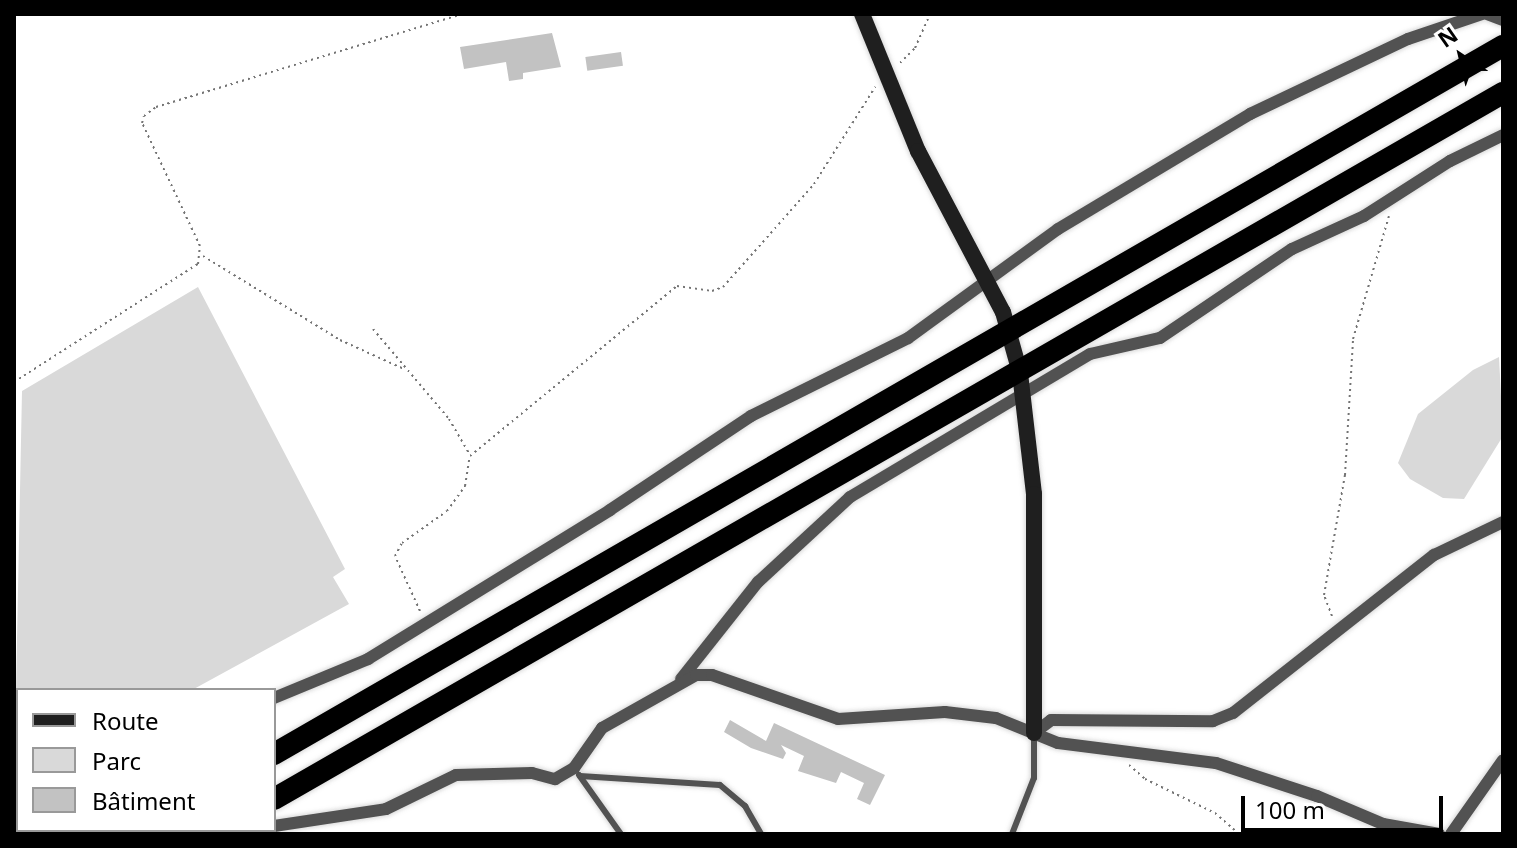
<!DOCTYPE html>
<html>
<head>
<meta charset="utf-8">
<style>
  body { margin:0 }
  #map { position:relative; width:1517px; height:848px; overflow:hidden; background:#fff; font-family:"Noto Sans",sans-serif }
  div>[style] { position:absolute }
  .green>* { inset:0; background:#d9d9d9 }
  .building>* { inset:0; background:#c2c2c2; transform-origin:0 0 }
  .path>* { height:2px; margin-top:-1px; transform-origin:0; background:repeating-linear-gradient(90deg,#747474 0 2px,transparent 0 6px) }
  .roads { filter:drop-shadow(0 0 2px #dbdbdb) drop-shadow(0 0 2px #dbdbdb) }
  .lane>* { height:6px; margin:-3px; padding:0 3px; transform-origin:3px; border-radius:3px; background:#525252 }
  .street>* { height:12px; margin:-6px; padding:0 6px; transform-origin:6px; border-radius:6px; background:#525252 }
  .secondary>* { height:16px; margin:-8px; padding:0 8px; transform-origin:8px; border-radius:8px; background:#1f1f1f }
  .highway>* { height:22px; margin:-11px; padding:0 11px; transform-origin:11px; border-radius:11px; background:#000 }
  span { translate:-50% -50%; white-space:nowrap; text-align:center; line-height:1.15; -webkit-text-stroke:6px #fff; paint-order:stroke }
  .frame { position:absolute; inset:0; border:16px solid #000; pointer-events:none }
  .legend { position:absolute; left:16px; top:688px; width:260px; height:144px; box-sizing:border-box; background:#fff; border:2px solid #999; margin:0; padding:10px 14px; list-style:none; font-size:24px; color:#000 }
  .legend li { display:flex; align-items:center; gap:16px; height:40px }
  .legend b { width:40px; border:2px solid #999 }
  .north { position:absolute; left:1421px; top:16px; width:80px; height:80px; -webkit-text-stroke:6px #fff; paint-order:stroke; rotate:325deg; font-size:22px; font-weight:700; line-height:32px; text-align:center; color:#000 }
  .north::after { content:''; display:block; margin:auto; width:28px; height:36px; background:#000; clip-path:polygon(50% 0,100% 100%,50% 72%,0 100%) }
  .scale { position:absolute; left:1241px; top:796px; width:202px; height:36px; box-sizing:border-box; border:4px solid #000; border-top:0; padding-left:10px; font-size:24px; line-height:28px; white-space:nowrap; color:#000; -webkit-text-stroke:6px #fff; paint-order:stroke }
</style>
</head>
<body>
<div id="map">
  <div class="green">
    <div style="clip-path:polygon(198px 287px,345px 569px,333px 577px,349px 604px,192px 690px,18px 690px,14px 788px,22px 391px)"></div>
    <div style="clip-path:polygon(1499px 357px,1503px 436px,1464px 499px,1443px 498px,1410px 479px,1398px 463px,1418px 414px,1473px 370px)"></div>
  </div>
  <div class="building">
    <div style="clip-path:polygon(552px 33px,561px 67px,523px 73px,523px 79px,509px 81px,506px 62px,464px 69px,460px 47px)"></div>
    <div style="left:621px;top:52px;width:14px;height:36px;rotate:82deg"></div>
    <div style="clip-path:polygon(730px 720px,766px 741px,774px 723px,885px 775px,870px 805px,857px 799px,864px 783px,841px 772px,836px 783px,798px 771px,804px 756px,781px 745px,786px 753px,783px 759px,751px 748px,724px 732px)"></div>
  </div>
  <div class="path">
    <div style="left:900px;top:63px;width:21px;rotate:-45deg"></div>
    <div style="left:915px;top:48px;width:37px;rotate:-66deg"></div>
    <div style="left:203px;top:256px;width:161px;rotate:31.5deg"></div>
    <div style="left:340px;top:340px;width:70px;rotate:24.4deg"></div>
    <div style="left:373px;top:329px;width:118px;rotate:49.8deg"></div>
    <div style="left:449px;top:419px;width:42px;rotate:59.7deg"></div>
    <div style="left:14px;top:382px;width:219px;rotate:-32.7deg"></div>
    <div style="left:198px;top:264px;width:18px;rotate:-84deg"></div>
    <div style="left:200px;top:246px;width:136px;rotate:-115.2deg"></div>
    <div style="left:142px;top:123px;width:7px;rotate:-74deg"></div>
    <div style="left:144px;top:116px;width:15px;rotate:-37deg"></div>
    <div style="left:156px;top:107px;width:321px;rotate:-16.9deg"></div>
    <div style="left:420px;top:611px;width:60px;rotate:-114.4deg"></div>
    <div style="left:395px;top:556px;width:15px;rotate:-62deg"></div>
    <div style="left:402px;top:543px;width:55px;rotate:-35.4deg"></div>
    <div style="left:447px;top:511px;width:31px;rotate:-54deg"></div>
    <div style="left:465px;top:486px;width:30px;rotate:-81deg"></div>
    <div style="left:470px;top:456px;width:268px;rotate:-39.4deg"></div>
    <div style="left:677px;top:286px;width:35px;rotate:8deg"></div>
    <div style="left:712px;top:291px;width:12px;rotate:-20deg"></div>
    <div style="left:723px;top:287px;width:137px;rotate:-48.5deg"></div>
    <div style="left:814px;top:184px;width:115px;rotate:-57.8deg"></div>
    <div style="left:1332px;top:616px;width:22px;rotate:-111deg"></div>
    <div style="left:1324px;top:595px;width:122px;rotate:-80.1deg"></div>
    <div style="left:1345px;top:475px;width:136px;rotate:-86.6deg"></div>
    <div style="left:1353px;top:339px;width:128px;rotate:-73.7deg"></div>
    <div style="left:1129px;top:765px;width:21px;rotate:41deg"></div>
    <div style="left:1145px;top:779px;width:78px;rotate:25.9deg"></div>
    <div style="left:1215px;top:813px;width:32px;rotate:41deg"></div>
  </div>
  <div class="roads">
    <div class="lane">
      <div style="left:579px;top:775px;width:72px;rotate:54.6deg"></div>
      <div style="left:580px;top:776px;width:140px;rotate:3.7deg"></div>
      <div style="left:720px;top:785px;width:33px;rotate:40deg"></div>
      <div style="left:745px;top:806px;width:32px;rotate:60deg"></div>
      <div style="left:1012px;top:834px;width:60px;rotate:-68.6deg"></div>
      <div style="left:1034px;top:778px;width:43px;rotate:-90deg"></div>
    </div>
    <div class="street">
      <div style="left:1487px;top:14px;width:17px;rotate:21deg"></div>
      <div style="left:681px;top:679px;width:124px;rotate:-51.6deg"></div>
      <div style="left:758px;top:582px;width:125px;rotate:-42.7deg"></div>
      <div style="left:850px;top:497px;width:279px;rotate:-30.8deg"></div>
      <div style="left:1090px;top:354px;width:72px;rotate:-12.9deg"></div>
      <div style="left:1160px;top:338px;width:159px;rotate:-34deg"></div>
      <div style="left:1292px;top:249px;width:79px;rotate:-24.6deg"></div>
      <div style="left:1364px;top:216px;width:102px;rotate:-32.6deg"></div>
      <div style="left:1450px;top:161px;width:59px;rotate:-26.1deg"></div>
      <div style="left:274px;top:698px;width:102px;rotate:-22.5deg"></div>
      <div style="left:368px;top:659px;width:284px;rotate:-31.6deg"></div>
      <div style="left:610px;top:510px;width:169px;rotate:-33.7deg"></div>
      <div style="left:751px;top:416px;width:175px;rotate:-26.4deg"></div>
      <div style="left:908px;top:338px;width:185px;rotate:-36deg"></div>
      <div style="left:1058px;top:229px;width:224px;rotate:-30.9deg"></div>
      <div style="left:1250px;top:114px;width:175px;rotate:-25.4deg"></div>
      <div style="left:1408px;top:39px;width:78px;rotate:-18.7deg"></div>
      <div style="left:1034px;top:733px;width:21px;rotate:-37deg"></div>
      <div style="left:1051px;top:720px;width:162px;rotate:0.4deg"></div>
      <div style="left:1213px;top:721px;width:22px;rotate:-22deg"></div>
      <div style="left:1233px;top:713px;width:256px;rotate:-38.2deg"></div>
      <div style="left:1434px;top:555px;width:76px;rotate:-25.6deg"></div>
      <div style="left:274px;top:826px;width:113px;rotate:-8.6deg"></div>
      <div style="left:386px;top:809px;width:78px;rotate:-25.9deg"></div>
      <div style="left:456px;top:775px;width:76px;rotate:-1.5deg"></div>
      <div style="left:532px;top:773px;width:24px;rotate:15deg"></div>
      <div style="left:555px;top:779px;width:22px;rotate:-30deg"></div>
      <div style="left:574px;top:768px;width:49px;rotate:-55deg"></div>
      <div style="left:602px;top:728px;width:108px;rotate:-29.4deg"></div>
      <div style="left:696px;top:675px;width:16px"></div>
      <div style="left:712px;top:675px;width:133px;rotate:19.2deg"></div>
      <div style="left:838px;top:719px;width:107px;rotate:-3.7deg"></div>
      <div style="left:945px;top:712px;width:51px;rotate:6.7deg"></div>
      <div style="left:996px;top:718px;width:67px;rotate:22deg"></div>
      <div style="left:1058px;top:743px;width:159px;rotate:7.2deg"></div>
      <div style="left:1216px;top:763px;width:106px;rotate:18.1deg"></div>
      <div style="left:1317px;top:796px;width:72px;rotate:23deg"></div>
      <div style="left:1383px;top:824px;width:57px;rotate:10.1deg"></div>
      <div style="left:32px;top:834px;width:11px;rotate:-22deg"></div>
      <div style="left:86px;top:834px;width:45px;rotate:-5.1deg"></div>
      <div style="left:1451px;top:834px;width:90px;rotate:-54.9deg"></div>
    </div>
    <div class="secondary">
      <div style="left:862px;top:14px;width:148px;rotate:67.8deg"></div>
      <div style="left:918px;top:151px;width:182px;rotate:62.2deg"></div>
      <div style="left:1003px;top:312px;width:63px;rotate:74.4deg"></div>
      <div style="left:1020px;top:373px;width:122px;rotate:83.4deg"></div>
      <div style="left:1034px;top:494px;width:239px;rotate:90deg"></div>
    </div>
    <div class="highway">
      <div style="left:274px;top:754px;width:1418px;rotate:-29.95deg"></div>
      <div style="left:274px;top:799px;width:1417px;rotate:-29.88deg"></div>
      <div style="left:136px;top:834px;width:8px;rotate:-30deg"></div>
      <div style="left:212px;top:834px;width:8px;rotate:-30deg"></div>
    </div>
  </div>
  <div class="frame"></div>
  <ul class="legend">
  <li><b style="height:10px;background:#1f1f1f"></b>Route</li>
  <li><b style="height:22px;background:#d9d9d9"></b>Parc</li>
  <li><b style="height:22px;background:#c2c2c2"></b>Bâtiment</li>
  </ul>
  <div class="north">N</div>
  <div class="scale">100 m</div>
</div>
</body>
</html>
